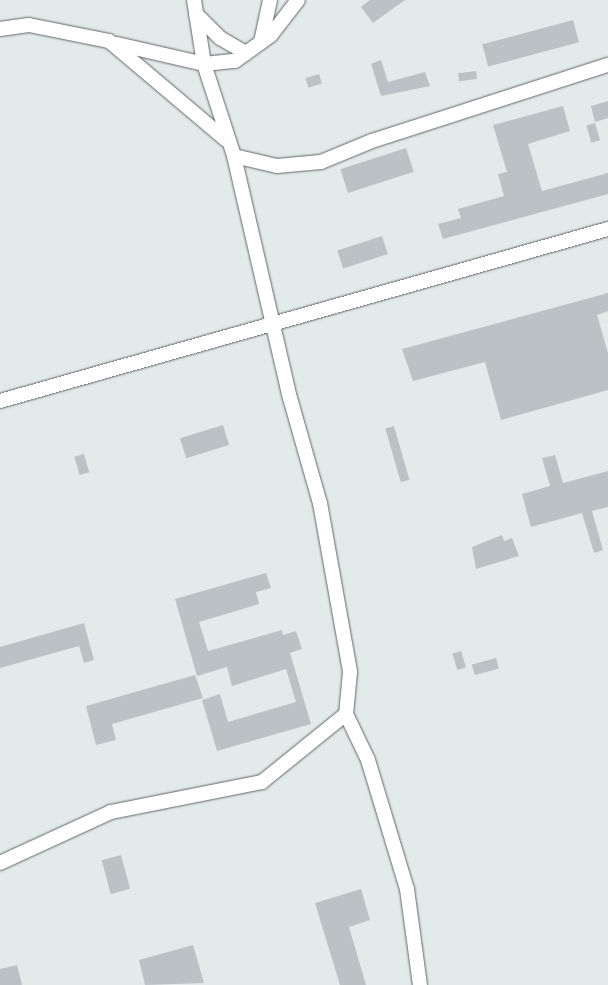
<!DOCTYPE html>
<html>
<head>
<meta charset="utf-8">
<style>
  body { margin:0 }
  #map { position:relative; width:608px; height:985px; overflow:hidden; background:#e3ebea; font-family:Ubuntu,sans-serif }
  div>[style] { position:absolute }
  .building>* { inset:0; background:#bbc1c4; transform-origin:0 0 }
  .roads { filter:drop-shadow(0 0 1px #606666) drop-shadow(0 0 1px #606666) }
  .minor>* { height:14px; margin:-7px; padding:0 7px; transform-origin:7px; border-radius:7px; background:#fff }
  span { translate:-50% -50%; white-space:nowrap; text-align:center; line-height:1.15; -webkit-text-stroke:5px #fff; paint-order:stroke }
</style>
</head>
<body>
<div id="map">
  <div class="building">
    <div style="clip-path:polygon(370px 0,405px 0,373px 23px,361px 7px)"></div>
    <div style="left:573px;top:20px;width:23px;height:94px;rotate:75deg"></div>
    <div style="clip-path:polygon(381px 60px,388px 82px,425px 72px,430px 86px,381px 96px,371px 64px)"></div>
    <div style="left:476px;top:71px;width:8px;height:18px;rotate:83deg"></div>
    <div style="left:319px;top:74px;width:10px;height:14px;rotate:73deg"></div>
    <div style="clip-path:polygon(608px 101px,608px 118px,595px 122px,591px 106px)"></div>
    <div style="clip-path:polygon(563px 106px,570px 131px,528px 144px,542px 191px,608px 173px,608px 194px,443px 239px,438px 224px,461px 218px,458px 209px,504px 196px,498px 174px,507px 172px,493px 125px)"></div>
    <div style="left:595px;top:123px;width:18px;height:9px;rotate:74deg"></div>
    <div style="left:406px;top:148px;width:25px;height:69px;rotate:72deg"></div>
    <div style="left:382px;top:236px;width:19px;height:47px;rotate:72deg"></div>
    <div style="clip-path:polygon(608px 293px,608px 311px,597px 315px,608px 353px,608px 390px,501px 420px,485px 362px,413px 381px,402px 349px)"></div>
    <div style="left:223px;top:425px;width:21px;height:45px;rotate:73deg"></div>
    <div style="left:394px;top:426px;width:56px;height:9px;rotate:74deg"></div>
    <div style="left:84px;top:454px;width:19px;height:10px;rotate:74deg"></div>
    <div style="clip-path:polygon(555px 455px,563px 483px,608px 471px,608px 507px,592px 511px,603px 550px,594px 553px,582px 513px,531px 527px,522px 494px,550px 486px,542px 458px)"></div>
    <div style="clip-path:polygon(502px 535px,504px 541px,512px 538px,519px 556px,476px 569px,472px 547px)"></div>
    <div style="clip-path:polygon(266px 573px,271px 588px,256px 592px,259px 604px,199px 622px,208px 651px,282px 630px,283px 635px,296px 631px,302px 649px,290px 653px,311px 724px,217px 751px,202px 700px,220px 694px,228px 722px,296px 702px,286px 669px,232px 686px,227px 667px,197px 676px,175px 599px)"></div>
    <div style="clip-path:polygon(84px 623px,94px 660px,84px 663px,79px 646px,0 668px,0 647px)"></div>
    <div style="left:461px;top:651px;width:17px;height:9px;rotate:73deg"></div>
    <div style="left:496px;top:658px;width:11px;height:25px;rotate:75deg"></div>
    <div style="clip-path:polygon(195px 675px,203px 698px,112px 724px,116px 740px,96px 745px,86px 706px)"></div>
    <div style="left:121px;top:855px;width:35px;height:20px;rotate:75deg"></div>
    <div style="clip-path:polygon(361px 889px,370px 920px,349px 927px,366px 985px,340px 985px,315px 903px)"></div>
    <div style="clip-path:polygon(193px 945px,204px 983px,145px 985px,139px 960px)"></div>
    <div style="clip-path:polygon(17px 965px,22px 985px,0 985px,0 969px)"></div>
  </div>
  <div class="roads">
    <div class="minor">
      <div style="left:194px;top:0;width:65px;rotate:81.1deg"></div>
      <div style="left:204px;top:64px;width:97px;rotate:71.9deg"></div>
      <div style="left:234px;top:156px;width:248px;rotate:77deg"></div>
      <div style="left:290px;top:398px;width:109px;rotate:74.1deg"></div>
      <div style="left:320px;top:503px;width:172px;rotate:79.9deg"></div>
      <div style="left:350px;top:672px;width:42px;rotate:95.4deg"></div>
      <div style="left:346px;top:714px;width:51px;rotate:64.4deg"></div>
      <div style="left:368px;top:760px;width:135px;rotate:73.2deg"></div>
      <div style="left:407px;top:889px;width:97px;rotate:82.3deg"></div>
      <div style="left:196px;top:14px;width:34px;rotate:45deg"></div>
      <div style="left:220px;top:38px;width:30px;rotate:30deg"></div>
      <div style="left:0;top:29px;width:29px;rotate:-8deg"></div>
      <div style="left:29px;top:25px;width:82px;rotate:11.3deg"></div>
      <div style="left:109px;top:41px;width:153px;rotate:40.2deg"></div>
      <div style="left:261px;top:42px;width:43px;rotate:-77.9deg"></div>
      <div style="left:117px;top:44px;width:89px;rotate:12.9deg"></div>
      <div style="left:204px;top:64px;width:31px;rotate:-6deg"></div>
      <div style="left:235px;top:61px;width:44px;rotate:-35.8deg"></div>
      <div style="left:271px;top:35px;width:44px;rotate:-52.4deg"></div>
      <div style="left:234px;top:156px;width:44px;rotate:13.1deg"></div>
      <div style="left:277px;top:166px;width:44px;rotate:-5.2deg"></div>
      <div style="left:321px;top:162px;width:55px;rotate:-22.4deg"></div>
      <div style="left:372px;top:141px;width:248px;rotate:-17.9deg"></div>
      <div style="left:0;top:401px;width:632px;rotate:-15.8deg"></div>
      <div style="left:0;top:863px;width:122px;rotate:-24.7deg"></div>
      <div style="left:111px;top:812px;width:154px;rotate:-11.2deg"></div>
      <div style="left:262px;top:782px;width:108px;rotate:-39deg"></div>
    </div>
  </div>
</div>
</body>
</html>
